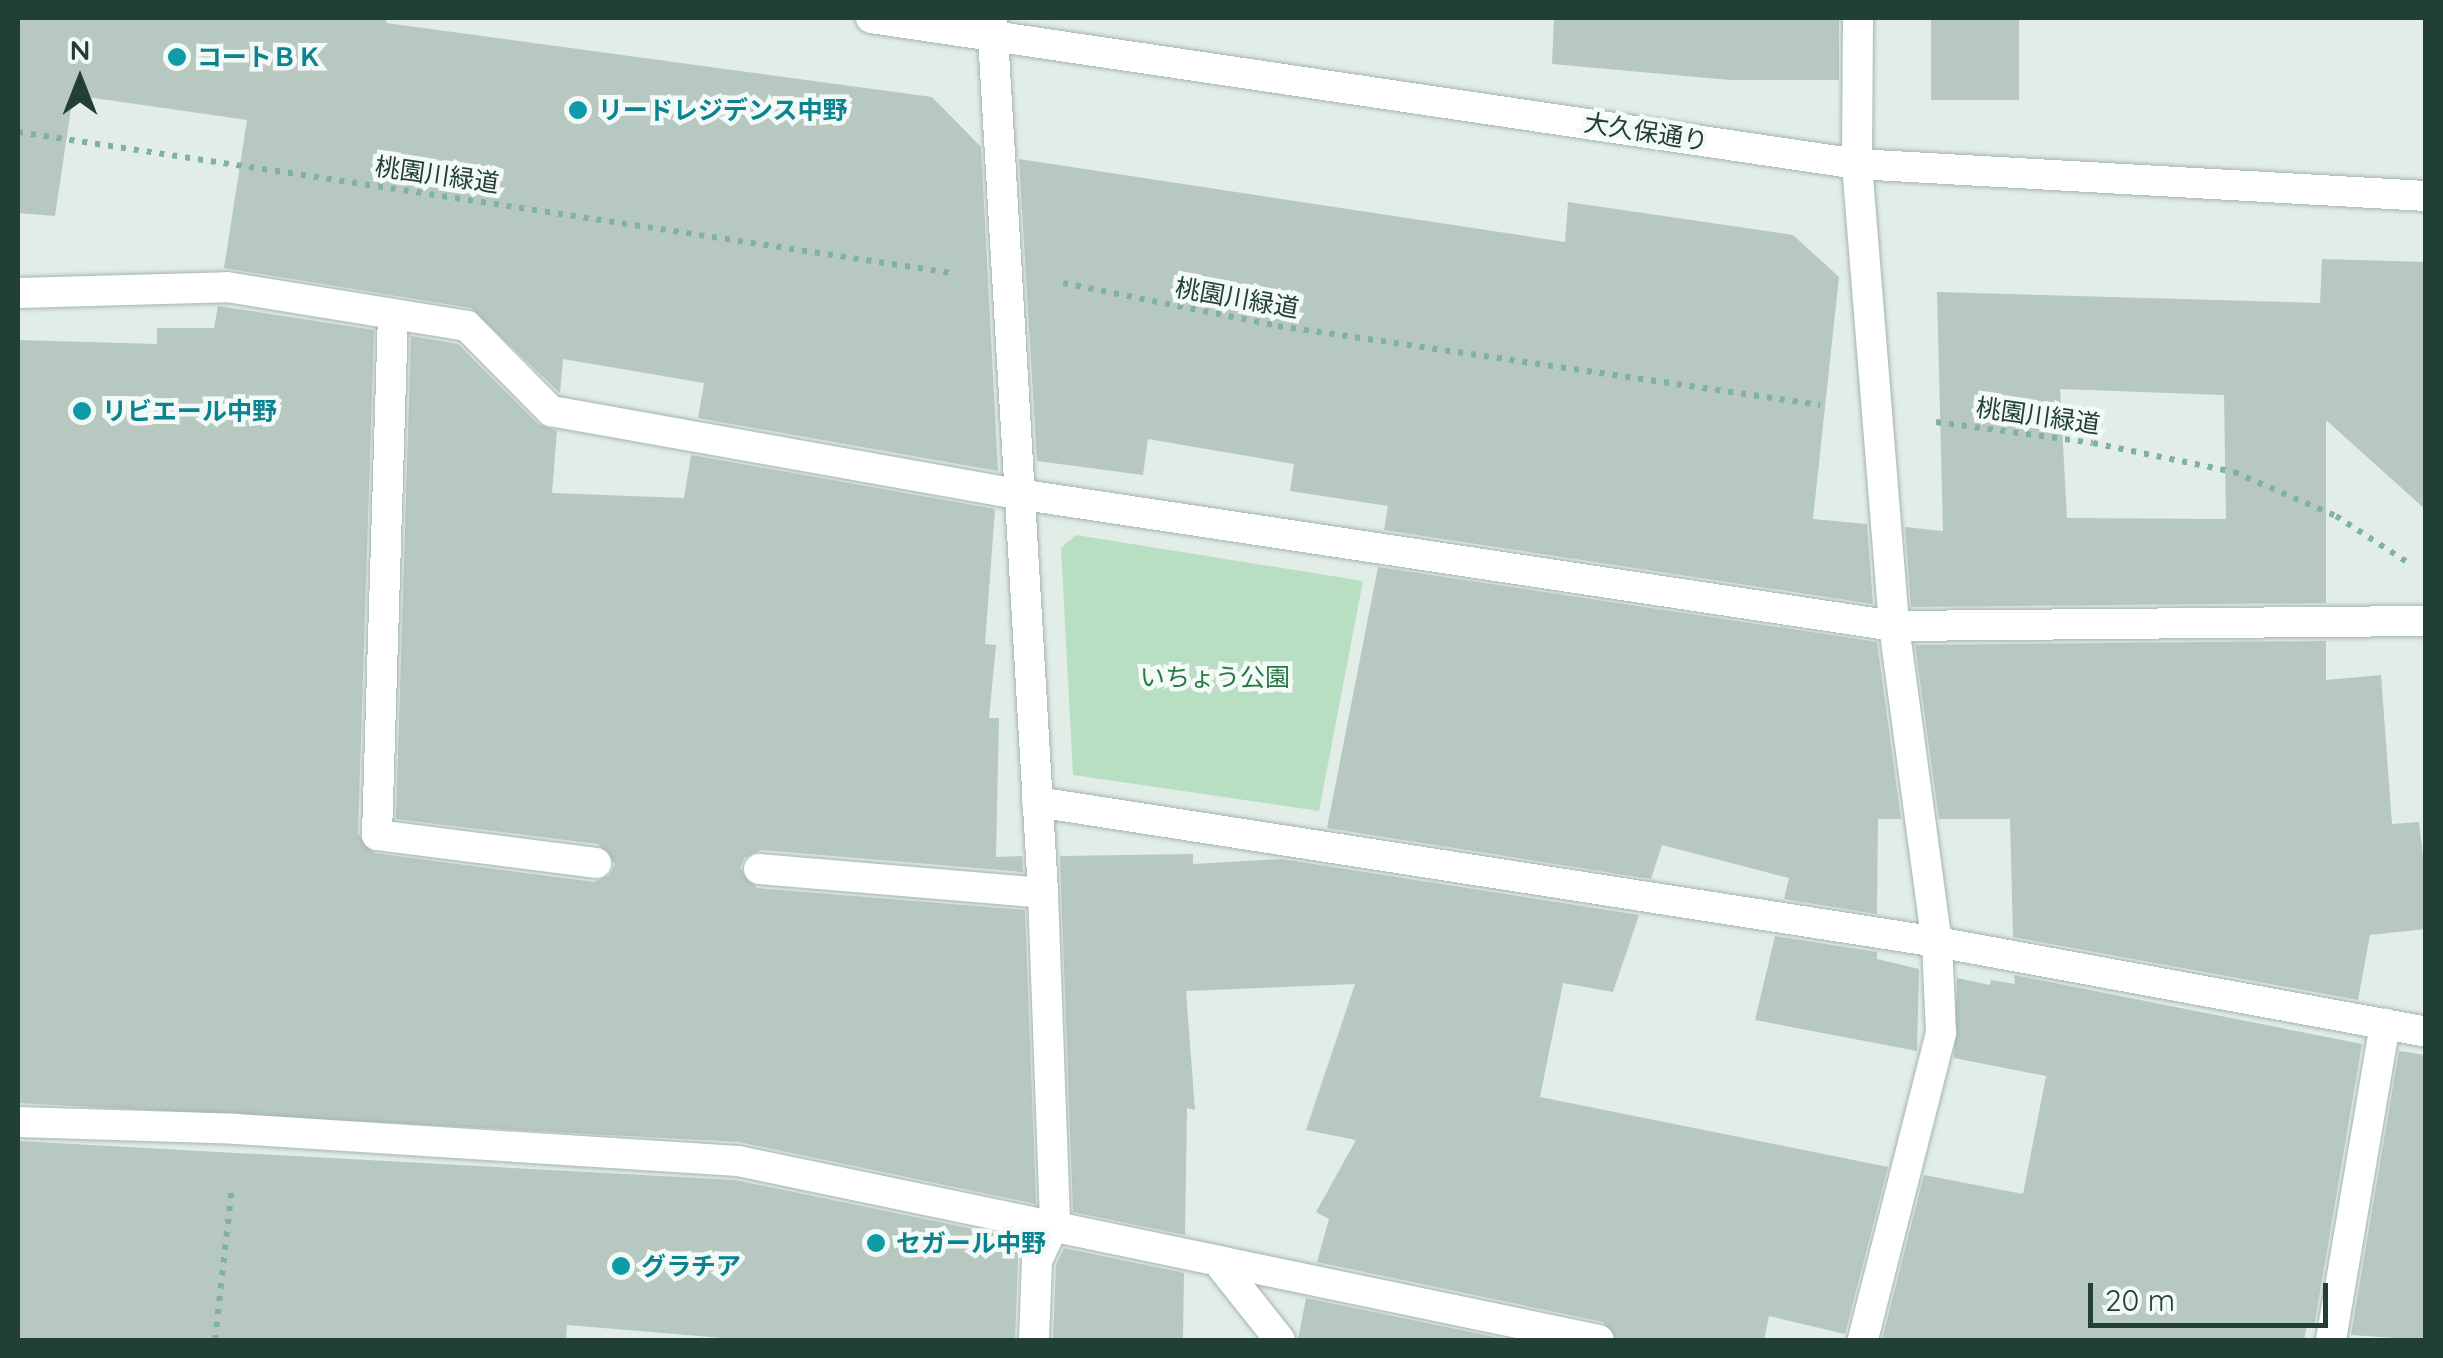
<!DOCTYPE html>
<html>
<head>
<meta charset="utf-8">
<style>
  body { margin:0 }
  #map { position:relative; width:2443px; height:1358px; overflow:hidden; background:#e2ede8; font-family:Quicksand,"Noto Sans JP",sans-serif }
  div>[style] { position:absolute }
  .green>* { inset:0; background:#b9dfc3 }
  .building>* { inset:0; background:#b7c8c1; transform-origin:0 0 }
  .path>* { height:6px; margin-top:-3px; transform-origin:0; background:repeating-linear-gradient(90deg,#80b2a2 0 5px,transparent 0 13px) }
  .roads { filter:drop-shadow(0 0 2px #a4b5af) drop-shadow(0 0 2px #a4b5af) }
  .lane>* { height:30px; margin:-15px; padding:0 15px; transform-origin:15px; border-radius:15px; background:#fff }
  .street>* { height:30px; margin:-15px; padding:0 15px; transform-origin:15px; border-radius:15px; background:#fff }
  .secondary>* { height:30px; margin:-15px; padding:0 15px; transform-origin:15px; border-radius:15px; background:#fff }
  .dots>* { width:28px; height:28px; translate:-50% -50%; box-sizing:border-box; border:5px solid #f2f9f6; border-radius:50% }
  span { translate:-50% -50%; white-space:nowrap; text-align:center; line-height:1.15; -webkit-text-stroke:9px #f2f9f6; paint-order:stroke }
  .culture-label { font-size:25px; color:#0d838f; font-weight:700 }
  .left { translate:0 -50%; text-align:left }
  .street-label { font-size:25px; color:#213f36 }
  .park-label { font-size:25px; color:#297846 }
  .frame { position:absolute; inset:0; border:20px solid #213f36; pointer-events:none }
  .north { position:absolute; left:30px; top:30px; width:100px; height:100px; -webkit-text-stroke:8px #f2f9f6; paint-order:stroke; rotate:0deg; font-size:28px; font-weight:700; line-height:40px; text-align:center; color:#213f36 }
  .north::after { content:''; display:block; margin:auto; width:35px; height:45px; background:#213f36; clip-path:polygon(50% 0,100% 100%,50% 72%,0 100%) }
  .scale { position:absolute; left:2088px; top:1283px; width:240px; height:45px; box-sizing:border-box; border:5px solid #213f36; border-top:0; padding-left:12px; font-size:30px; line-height:35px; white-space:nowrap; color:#213f36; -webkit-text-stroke:8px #f2f9f6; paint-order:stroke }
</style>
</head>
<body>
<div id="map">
  <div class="green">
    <div style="clip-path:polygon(1076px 535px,1363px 581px,1319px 811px,1073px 775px,1061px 548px)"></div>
  </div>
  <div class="building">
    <div style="clip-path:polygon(18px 18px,387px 18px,386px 23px,932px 97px,981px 147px,998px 471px,698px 418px,704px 383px,563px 359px,560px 393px,471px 308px,224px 268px,247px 120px,73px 95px,55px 216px,18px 213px)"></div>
    <div style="clip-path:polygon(1554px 18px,1839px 18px,1839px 80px,1730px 80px,1552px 64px)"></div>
    <div style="left:1931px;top:18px;width:88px;height:82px"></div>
    <div style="clip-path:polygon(1019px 159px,1565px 242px,1568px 202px,1793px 235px,1839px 277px,1813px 519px,1867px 524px,1873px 604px,1384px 530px,1388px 506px,1290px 491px,1294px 464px,1148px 439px,1143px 475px,1037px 461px)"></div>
    <div style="clip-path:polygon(evenodd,2322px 259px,2426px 262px,2426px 510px,2326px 420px,2326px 603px,1911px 607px,1905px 527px,1943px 531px,1937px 292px,2320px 303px,2322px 259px,2060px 389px,2224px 395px,2226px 519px,2067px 518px,2060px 389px)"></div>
    <div style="clip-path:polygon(218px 306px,374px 330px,358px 834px,374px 853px,594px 882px,610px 875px,615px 864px,598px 844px,396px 819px,411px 336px,458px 344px,538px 424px,557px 431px,552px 493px,684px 498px,691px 455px,995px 509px,985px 644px,996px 645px,989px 718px,999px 718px,996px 857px,1022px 856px,1023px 872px,761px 850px,744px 858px,740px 868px,757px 888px,1025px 910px,1036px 1204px,739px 1142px,18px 1103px,18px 340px,157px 344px,157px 328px,214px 328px)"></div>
    <div style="clip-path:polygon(1378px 567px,1877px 642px,1901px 819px,1878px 819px,1877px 914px,1784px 899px,1789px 878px,1662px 845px,1651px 879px,1327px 828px)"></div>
    <div style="clip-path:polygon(2326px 641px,2326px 680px,2381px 675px,2392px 824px,2419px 822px,2426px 881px,2426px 929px,2370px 935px,2358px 1000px,2013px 937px,2010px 819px,1939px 819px,1915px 645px)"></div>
    <div style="clip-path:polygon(1193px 854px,1193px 864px,1281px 859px,1639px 915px,1613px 992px,1563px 983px,1540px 1097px,1888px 1167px,1845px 1334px,1769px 1316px,1764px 1340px,1617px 1340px,1603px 1322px,1317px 1262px,1329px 1219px,1316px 1212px,1356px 1140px,1306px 1130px,1355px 984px,1186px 991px,1195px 1110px,1187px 1108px,1185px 1235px,1073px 1212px,1060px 856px)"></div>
    <div style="clip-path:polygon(1775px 936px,1877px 952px,1877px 959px,1919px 969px,1917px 1051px,1755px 1020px)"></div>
    <div style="clip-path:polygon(2014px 975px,2362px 1044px,2314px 1327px,2307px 1326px,2304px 1340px,1882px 1340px,1924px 1175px,2023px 1194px,2046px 1076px,1954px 1058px,1957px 978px,1990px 985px,1991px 980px,2015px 984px)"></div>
    <div style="clip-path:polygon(2399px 1051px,2426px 1055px,2426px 1340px,2351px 1335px)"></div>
    <div style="clip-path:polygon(18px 1141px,735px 1180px,1026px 1240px,1018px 1260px,1015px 1340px,746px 1340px,567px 1325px,566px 1340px,18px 1339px)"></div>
    <div style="clip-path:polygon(1064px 1248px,1184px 1273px,1183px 1340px,1053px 1340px,1056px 1265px)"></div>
    <div style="clip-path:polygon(1306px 1298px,1509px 1340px,1298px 1340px)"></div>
  </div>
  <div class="path">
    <div style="left:18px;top:132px;width:944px;rotate:8.59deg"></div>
    <div style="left:1063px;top:283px;width:219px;rotate:11.3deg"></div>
    <div style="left:1278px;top:326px;width:548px;rotate:8.29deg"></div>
    <div style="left:1936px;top:422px;width:158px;rotate:7.6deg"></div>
    <div style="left:2093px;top:443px;width:144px;rotate:11.6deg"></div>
    <div style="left:2234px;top:472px;width:111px;rotate:23.3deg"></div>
    <div style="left:2336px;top:516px;width:85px;rotate:32.9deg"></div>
    <div style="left:215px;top:1340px;width:156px;rotate:-83.7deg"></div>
  </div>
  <div class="roads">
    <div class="lane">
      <div style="left:393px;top:314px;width:521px;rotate:91.76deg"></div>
      <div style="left:377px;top:835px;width:221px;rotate:7.3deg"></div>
      <div style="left:759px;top:869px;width:285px;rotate:4.8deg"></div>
    </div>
    <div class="street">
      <div style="left:992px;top:18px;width:876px;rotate:86.66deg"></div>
      <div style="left:1043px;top:893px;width:329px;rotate:87.9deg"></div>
      <div style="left:1055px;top:1222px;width:43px;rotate:114.8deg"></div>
      <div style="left:1037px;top:1261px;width:79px;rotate:92.2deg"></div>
      <div style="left:1858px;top:18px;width:146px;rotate:90.4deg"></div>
      <div style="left:1857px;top:164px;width:463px;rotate:85.4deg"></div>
      <div style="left:1894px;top:626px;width:319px;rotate:82.3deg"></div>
      <div style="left:1937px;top:942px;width:91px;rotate:87.5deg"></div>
      <div style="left:1941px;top:1033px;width:317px;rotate:104.3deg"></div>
      <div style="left:18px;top:293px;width:209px;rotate:-1.6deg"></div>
      <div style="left:227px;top:287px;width:243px;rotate:9.2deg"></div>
      <div style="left:467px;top:326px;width:120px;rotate:45.3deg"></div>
      <div style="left:551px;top:411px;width:474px;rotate:10.1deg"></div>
      <div style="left:1018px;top:494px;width:886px;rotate:8.57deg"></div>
      <div style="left:1894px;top:626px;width:532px;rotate:-0.54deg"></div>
      <div style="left:1037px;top:802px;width:911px;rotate:8.84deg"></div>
      <div style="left:1937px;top:942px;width:497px;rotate:10.4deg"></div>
      <div style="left:18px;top:1122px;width:218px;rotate:1.8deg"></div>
      <div style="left:236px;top:1129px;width:503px;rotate:3.65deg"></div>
      <div style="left:738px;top:1161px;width:879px;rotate:11.74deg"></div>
      <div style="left:1218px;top:1262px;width:100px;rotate:51.5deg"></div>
      <div style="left:2331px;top:1340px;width:321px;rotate:-80.3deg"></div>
    </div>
    <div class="secondary">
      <div style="left:871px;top:18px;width:997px;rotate:8.42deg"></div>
      <div style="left:1857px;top:164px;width:570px;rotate:3.22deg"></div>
    </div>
  </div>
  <div class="dots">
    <div style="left:177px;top:57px;background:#0f9aa8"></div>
    <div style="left:578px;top:110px;background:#0f9aa8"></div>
    <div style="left:82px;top:411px;background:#0f9aa8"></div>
    <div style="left:876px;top:1243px;background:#0f9aa8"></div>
    <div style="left:621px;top:1266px;background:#0f9aa8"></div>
  </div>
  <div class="culture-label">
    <span class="left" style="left:197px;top:57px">コートＢＫ</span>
    <span class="left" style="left:598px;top:110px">リードレジデンス中野</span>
    <span class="left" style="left:102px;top:411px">リビエール中野</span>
    <span class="left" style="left:896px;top:1243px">セガール中野</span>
    <span class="left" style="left:641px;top:1266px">グラチア</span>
  </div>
  <div class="street-label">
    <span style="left:1646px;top:132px;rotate:9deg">大久保通り</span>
    <span style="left:437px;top:175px;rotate:8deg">桃園川緑道</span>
    <span style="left:1237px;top:298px;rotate:10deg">桃園川緑道</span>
    <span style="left:2038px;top:416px;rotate:8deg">桃園川緑道</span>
  </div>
  <div class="park-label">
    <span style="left:1215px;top:677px">いちょう公園</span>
  </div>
  <div class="frame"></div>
  <div class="north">N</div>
  <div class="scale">20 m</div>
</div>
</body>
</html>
